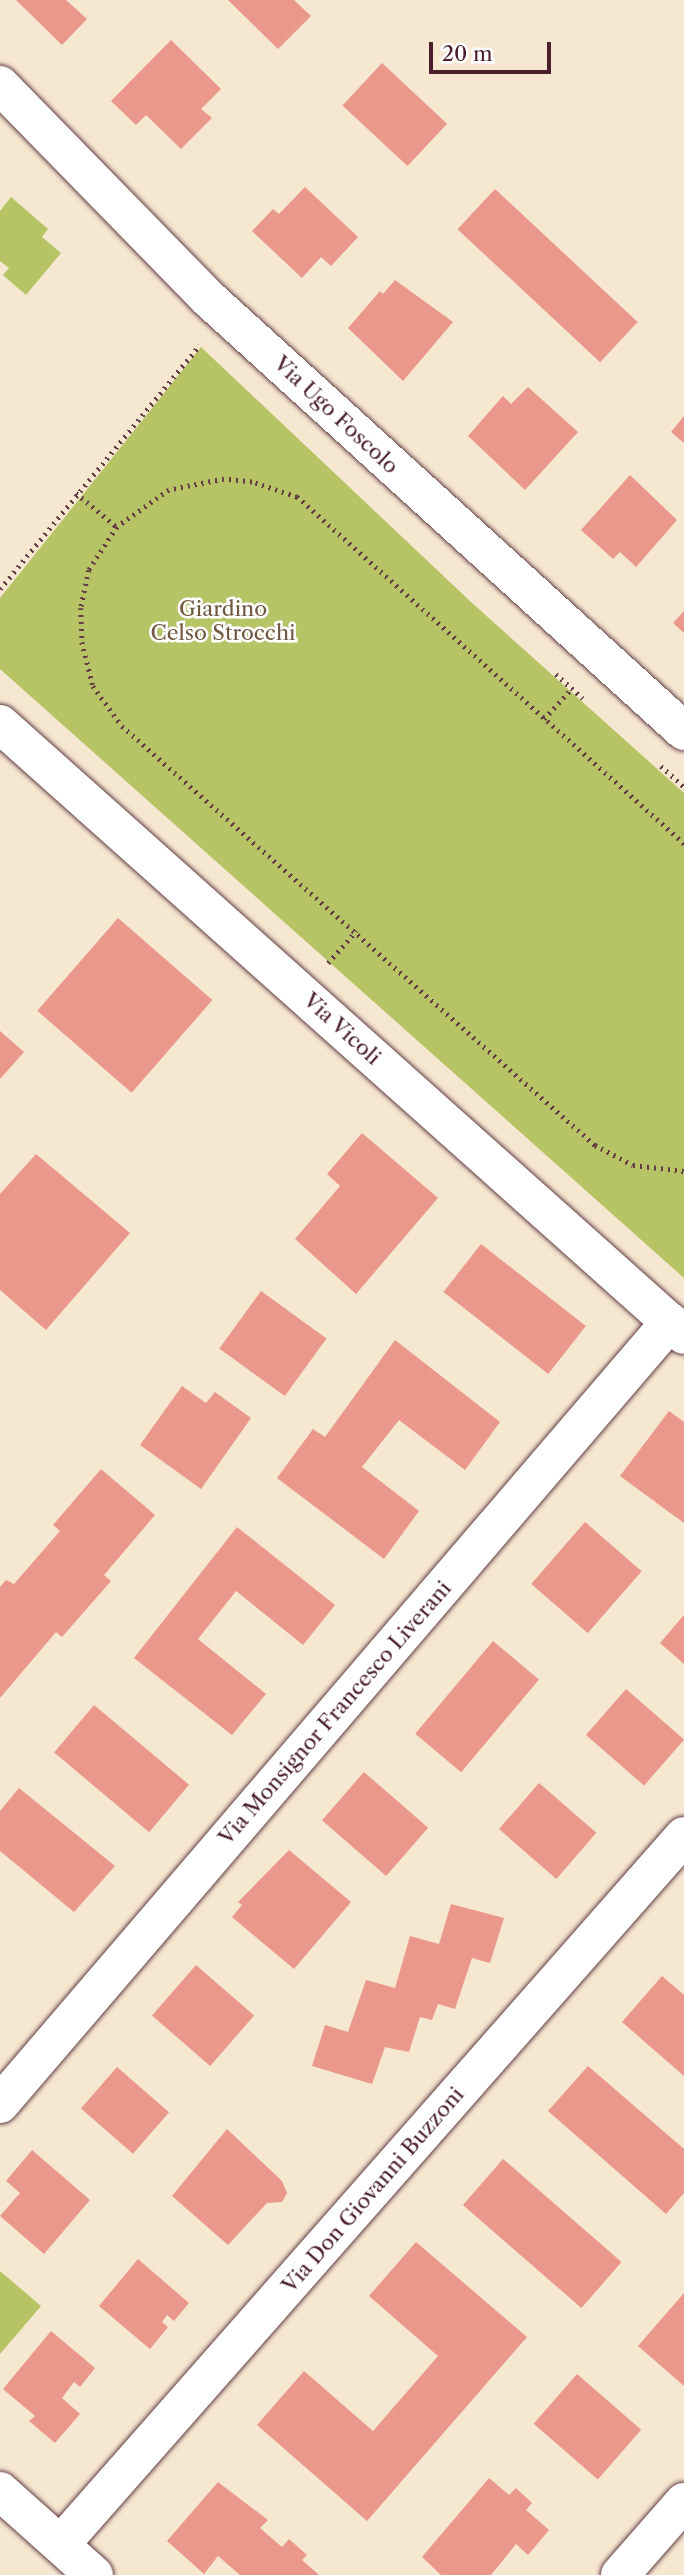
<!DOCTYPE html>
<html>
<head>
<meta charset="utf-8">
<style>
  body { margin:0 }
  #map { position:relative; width:684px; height:2575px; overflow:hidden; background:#f6e7d1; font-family:"Libre Caslon Text",serif }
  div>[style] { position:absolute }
  .green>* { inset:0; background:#b7c466 }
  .building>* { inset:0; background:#e9988b; transform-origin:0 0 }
  .path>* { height:4.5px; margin-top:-2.25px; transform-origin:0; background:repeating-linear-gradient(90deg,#643d44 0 2px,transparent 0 7px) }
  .roads { filter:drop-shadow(0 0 2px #643d44) drop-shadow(0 0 2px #643d44) }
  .minor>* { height:38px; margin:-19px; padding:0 19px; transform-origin:19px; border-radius:19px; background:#fff }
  span { translate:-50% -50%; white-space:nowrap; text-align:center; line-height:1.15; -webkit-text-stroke:5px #fff; paint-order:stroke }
  .street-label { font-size:21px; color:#4a1f2b }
  .park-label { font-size:21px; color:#705940 }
  .scale { position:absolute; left:429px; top:42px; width:122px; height:32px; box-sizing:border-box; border:4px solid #4a1f2b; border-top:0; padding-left:9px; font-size:21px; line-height:24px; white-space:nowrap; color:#4a1f2b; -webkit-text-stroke:5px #fff; paint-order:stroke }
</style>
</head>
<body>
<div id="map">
  <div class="green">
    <div style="clip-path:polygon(11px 197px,48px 229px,42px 237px,61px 253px,26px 295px,3px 275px,9px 268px,0 261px,0 211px)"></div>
    <div style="clip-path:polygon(201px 347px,471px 602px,684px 793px,684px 1278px,0 669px,0 598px)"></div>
    <div style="clip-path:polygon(0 2271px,41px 2306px,0 2354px)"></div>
  </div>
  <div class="building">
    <div style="clip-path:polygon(16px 0,66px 0,87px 19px,62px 45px)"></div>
    <div style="clip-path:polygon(228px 0,294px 0,311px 16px,278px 49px)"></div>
    <div style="clip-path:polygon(171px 40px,221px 89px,201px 109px,212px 118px,181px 149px,146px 115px,136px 125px,111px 101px)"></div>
    <div style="left:382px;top:63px;width:89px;height:58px;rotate:43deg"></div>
    <div style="clip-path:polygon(305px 187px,358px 237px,331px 266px,321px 257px,302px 278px,252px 231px,273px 209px,279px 214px)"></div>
    <div style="left:495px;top:189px;width:195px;height:55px;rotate:43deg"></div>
    <div style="clip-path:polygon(395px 280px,453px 322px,403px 381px,348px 328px,380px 291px,383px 294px)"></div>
    <div style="clip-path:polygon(528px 387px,578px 432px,525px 490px,468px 436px,503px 396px,511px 404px)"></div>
    <div style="clip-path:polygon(684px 416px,684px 443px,671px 432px)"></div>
    <div style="clip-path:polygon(630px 475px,677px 520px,636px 567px,620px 552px,613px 559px,581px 530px)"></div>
    <div style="clip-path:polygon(684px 611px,684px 633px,673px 623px)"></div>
    <div style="left:118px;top:918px;width:125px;height:123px;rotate:41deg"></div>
    <div style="clip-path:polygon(0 1031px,24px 1052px,0 1079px)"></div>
    <div style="clip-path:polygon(362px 1133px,438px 1198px,356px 1294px,295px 1239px,340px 1186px,327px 1174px)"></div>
    <div style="clip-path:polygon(36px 1154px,130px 1233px,46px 1330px,0 1290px,0 1194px)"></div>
    <div style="left:481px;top:1244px;width:133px;height:61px;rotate:38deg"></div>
    <div style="left:261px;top:1291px;width:81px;height:71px;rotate:36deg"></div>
    <div style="clip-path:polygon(395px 1340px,500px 1422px,465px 1470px,399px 1420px,362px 1467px,419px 1511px,384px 1559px,277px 1478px,313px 1429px,325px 1437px)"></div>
    <div style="clip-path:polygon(182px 1386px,206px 1403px,215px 1392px,251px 1418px,201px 1489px,140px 1445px)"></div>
    <div style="clip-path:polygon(669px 1411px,684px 1422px,684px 1523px,620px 1476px)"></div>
    <div style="clip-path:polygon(101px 1469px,155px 1515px,104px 1575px,111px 1581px,62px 1637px,56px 1632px,0 1698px,0 1587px,6px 1580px,14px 1584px,60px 1531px,53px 1525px)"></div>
    <div style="left:585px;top:1522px;width:75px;height:82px;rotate:41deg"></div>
    <div style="clip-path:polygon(237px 1527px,335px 1605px,303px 1645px,236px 1591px,198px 1639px,266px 1694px,232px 1735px,134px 1658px)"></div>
    <div style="clip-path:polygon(684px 1615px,684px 1664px,660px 1643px)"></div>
    <div style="left:493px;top:1641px;width:60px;height:121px;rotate:40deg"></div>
    <div style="left:626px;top:1689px;width:77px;height:61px;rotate:41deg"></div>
    <div style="left:94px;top:1705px;width:124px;height:62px;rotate:40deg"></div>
    <div style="left:364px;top:1772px;width:85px;height:64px;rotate:41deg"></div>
    <div style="left:539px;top:1783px;width:76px;height:61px;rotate:41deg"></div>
    <div style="clip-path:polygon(19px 1788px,115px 1866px,74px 1912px,0 1851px,0 1811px)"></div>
    <div style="clip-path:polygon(289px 1850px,351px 1902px,294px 1969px,232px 1917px,242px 1905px,238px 1902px)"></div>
    <div style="clip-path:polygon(451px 1904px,504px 1918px,490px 1963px,472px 1958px,455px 2009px,438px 2004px,432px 2020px,420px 2017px,409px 2052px,385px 2047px,372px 2084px,312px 2066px,325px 2025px,348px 2032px,366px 1980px,395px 1988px,410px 1936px,439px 1944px)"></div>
    <div style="left:196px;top:1965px;width:77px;height:67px;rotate:41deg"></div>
    <div style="clip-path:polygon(662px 1976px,684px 1995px,684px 2076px,622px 2022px)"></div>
    <div style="clip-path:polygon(588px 2066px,684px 2149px,684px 2193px,666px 2214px,548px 2111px)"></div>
    <div style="left:117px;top:2067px;width:69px;height:55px;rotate:41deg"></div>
    <div style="clip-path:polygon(227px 2129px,282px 2181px,287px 2193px,282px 2202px,267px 2203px,228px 2245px,172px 2196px)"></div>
    <div style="clip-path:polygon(32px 2150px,90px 2200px,44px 2254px,0 2216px,20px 2193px,6px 2181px)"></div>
    <div style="left:503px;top:2159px;width:157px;height:61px;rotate:41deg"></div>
    <div style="clip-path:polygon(416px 2242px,527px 2337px,367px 2521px,257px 2425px,304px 2371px,373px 2431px,438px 2356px,369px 2296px)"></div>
    <div style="clip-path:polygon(138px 2259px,189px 2303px,174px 2321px,167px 2315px,162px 2322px,168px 2327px,150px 2349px,99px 2306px)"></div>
    <div style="clip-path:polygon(684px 2293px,684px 2386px,638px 2346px)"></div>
    <div style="clip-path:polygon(51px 2331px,95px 2368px,80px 2387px,74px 2382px,62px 2398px,80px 2414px,55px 2443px,29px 2421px,35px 2416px,3px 2389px)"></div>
    <div style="left:577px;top:2374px;width:85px;height:66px;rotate:41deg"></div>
    <div style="clip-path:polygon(489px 2478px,509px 2495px,516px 2488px,532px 2503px,526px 2510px,549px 2530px,528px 2555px,516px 2544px,491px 2575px,441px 2575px,422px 2557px)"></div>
    <div style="clip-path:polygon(218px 2482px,268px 2520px,260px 2528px,282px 2547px,289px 2539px,307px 2555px,302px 2560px,319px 2575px,240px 2575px,218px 2556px,204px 2574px,167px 2541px)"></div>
  </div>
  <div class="path">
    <div style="left:76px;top:493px;width:53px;rotate:39.7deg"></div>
    <div style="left:0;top:589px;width:315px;rotate:-50.7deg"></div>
    <div style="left:556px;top:674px;width:36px;rotate:42deg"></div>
    <div style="left:544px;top:719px;width:42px;rotate:-47.9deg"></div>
    <div style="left:661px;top:766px;width:31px;rotate:42deg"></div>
    <div style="left:684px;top:844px;width:520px;rotate:-138.12deg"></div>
    <div style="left:297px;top:497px;width:47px;rotate:-161.6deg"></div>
    <div style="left:252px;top:482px;width:28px;rotate:-174deg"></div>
    <div style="left:224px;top:479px;width:56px;rotate:168.7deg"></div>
    <div style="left:169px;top:490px;width:64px;rotate:144.6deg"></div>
    <div style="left:117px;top:527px;width:51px;rotate:123.1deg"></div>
    <div style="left:89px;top:570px;width:39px;rotate:102deg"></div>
    <div style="left:81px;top:608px;width:34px;rotate:88deg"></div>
    <div style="left:82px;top:642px;width:45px;rotate:76deg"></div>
    <div style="left:93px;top:686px;width:49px;rotate:54.1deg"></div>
    <div style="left:122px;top:726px;width:632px;rotate:41.54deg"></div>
    <div style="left:595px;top:1145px;width:43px;rotate:27.8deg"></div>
    <div style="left:633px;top:1165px;width:51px;rotate:6.7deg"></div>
    <div style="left:328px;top:963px;width:43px;rotate:-48.8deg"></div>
  </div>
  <div class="roads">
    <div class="minor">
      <div style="left:0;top:85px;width:299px;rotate:45.7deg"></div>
      <div style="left:209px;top:299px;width:642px;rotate:42.29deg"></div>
      <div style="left:0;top:724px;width:917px;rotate:41.77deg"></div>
      <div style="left:0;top:2104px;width:1030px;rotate:-49.41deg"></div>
      <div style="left:0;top:2491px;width:126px;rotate:41.8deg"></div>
      <div style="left:61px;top:2544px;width:943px;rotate:-48.65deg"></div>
      <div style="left:620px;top:2575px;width:97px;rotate:-48.8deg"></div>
    </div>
  </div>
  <div class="street-label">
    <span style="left:336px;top:415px;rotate:43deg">Via Ugo Foscolo</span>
    <span style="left:342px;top:1029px;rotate:42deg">Via Vicoli</span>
    <span style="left:335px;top:1713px;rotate:-49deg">Via Monsignor Francesco Liverani</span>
    <span style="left:373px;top:2190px;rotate:-49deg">Via Don Giovanni Buzzoni</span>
  </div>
  <div class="park-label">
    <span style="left:223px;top:621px">Giardino<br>Celso Strocchi</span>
  </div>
  <div class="scale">20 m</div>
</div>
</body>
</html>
